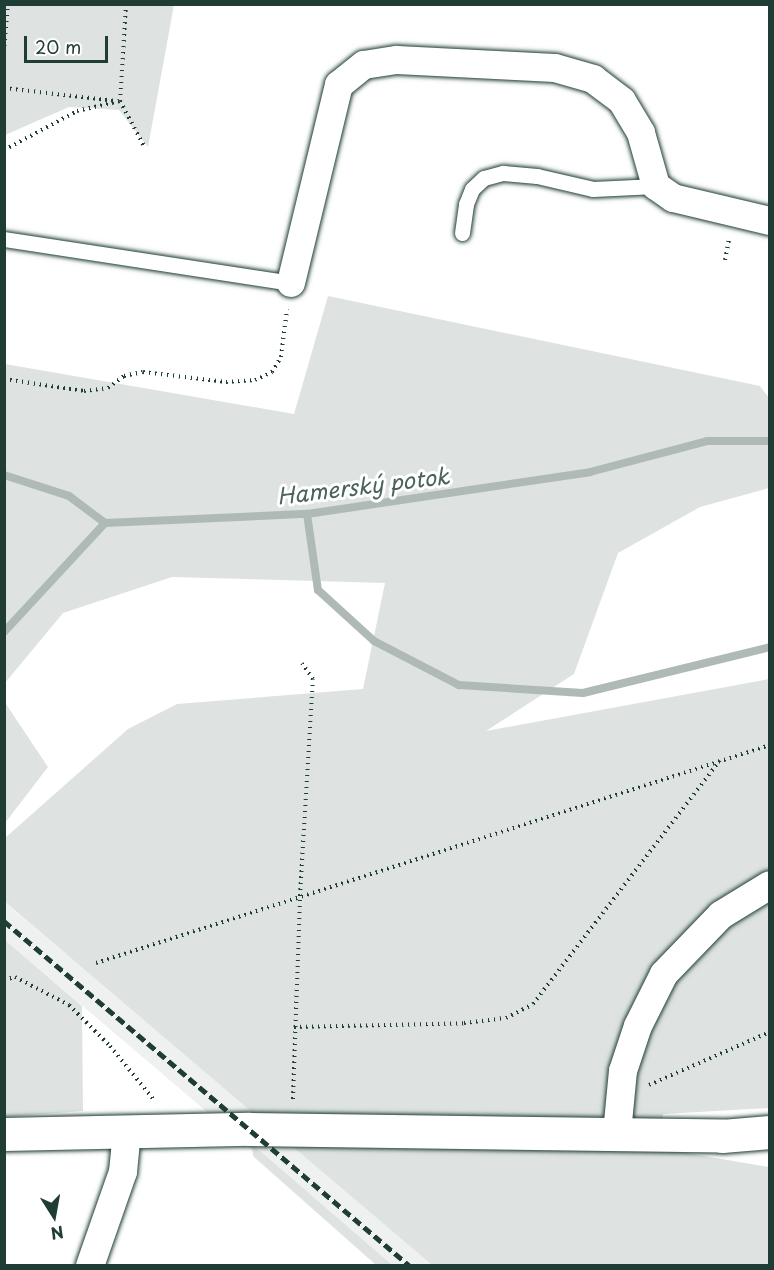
<!DOCTYPE html>
<html>
<head>
<meta charset="utf-8">
<style>
  body { margin:0 }
  #map { position:relative; width:774px; height:1270px; overflow:hidden; background:#fff; font-family:"Playpen Sans",sans-serif }
  div>[style] { position:absolute }
  .built>* { inset:0; background:#eef1f0 }
  .green>* { inset:0; background:#dee3e2 }
  .stream>* { height:8px; margin:-4px; padding:0 4px; transform-origin:4px; border-radius:4px; background:#afbab7 }
  .path>* { height:4px; margin-top:-2px; transform-origin:0; background:repeating-linear-gradient(90deg,#1f3d34 0 1.5px,transparent 0 6px) }
  .roads { filter:drop-shadow(0 0 2px #1f3d34) drop-shadow(0 0 2px #1f3d34) }
  .service>* { height:15px; margin:-7.5px; padding:0 7.5px; transform-origin:7.5px; border-radius:7.5px; background:#fff }
  .minor>* { height:28px; margin:-14px; padding:0 14px; transform-origin:14px; border-radius:14px; background:#fff }
  .tertiary>* { height:33px; margin:-16.5px; padding:0 16.5px; transform-origin:16.5px; border-radius:16.5px; background:#fff }
  .rail>* { height:4.5px; margin-top:-2.25px; transform-origin:0; background:repeating-linear-gradient(90deg,#1f3d34 0 9px,transparent 0 13.5px) }
  span { translate:-50% -50%; white-space:nowrap; text-align:center; line-height:1.15; -webkit-text-stroke:6px #fff; paint-order:stroke }
  .water-label { font-size:22px; color:#4a625b; font-style:italic }
  .frame { position:absolute; inset:0; border:6px solid #1f3d34; pointer-events:none }
  .north { position:absolute; left:24px; top:1186px; width:60px; height:60px; -webkit-text-stroke:4px #fff; paint-order:stroke; rotate:169deg; font-size:16px; font-weight:700; line-height:24px; text-align:center; color:#1f3d34 }
  .north::after { content:''; display:block; margin:auto; width:21px; height:27px; background:#1f3d34; clip-path:polygon(50% 0,100% 100%,50% 72%,0 100%) }
  .scale { position:absolute; left:24px; top:36px; width:84px; height:27px; box-sizing:border-box; border:3px solid #1f3d34; border-top:0; padding-left:8px; font-size:18px; line-height:21px; white-space:nowrap; color:#1f3d34; -webkit-text-stroke:4px #fff; paint-order:stroke }
</style>
</head>
<body>
<div id="map">
  <div class="built">
    <div style="clip-path:polygon(4px 902px,102px 984px,432px 1265px,387px 1265px,5px 940px)"></div>
  </div>
  <div class="green">
    <div style="clip-path:polygon(4px 5px,174px 5px,148px 147px,119px 110px,69px 107px,5px 135px)"></div>
    <div style="clip-path:polygon(328px 296px,760px 386px,769px 398px,769px 488px,700px 507px,618px 553px,574px 674px,486px 731px,769px 679px,769px 1108px,663px 1114px,663px 1149px,769px 1167px,769px 1265px,432px 1265px,5px 902px,5px 838px,128px 729px,177px 704px,363px 689px,385px 583px,172px 577px,63px 613px,5px 683px,5px 364px,294px 414px)"></div>
    <div style="clip-path:polygon(4px 701px,48px 767px,5px 823px,4px 823px)"></div>
    <div style="clip-path:polygon(5px 940px,82px 1006px,83px 1111px,5px 1117px)"></div>
    <div style="clip-path:polygon(252px 1144px,392px 1265px,376px 1265px,253px 1156px)"></div>
  </div>
  <div class="stream">
    <div style="left:4px;top:475px;width:68px;rotate:17.9deg"></div>
    <div style="left:69px;top:496px;width:45px;rotate:36.9deg"></div>
    <div style="left:307px;top:514px;width:77px;rotate:81.8deg"></div>
    <div style="left:318px;top:590px;width:76px;rotate:42.3deg"></div>
    <div style="left:374px;top:641px;width:96px;rotate:27.4deg"></div>
    <div style="left:459px;top:685px;width:124px;rotate:3.7deg"></div>
    <div style="left:583px;top:693px;width:193px;rotate:-13.8deg"></div>
    <div style="left:4px;top:632px;width:149px;rotate:-47.2deg"></div>
    <div style="left:105px;top:523px;width:202px;rotate:-2.6deg"></div>
    <div style="left:307px;top:514px;width:286px;rotate:-8.4deg"></div>
    <div style="left:590px;top:472px;width:121px;rotate:-14.8deg"></div>
    <div style="left:707px;top:441px;width:63px"></div>
  </div>
  <div class="path">
    <div style="left:126px;top:4px;width:97px;rotate:93.5deg"></div>
    <div style="left:120px;top:101px;width:53px;rotate:62deg"></div>
    <div style="left:4px;top:52px;width:48px;rotate:-85.2deg"></div>
    <div style="left:4px;top:88px;width:113px;rotate:6.6deg"></div>
    <div style="left:4px;top:150px;width:83px;rotate:-28.1deg"></div>
    <div style="left:77px;top:111px;width:44px;rotate:-13.1deg"></div>
    <div style="left:725px;top:260px;width:20px;rotate:-79deg"></div>
    <div style="left:4px;top:379px;width:81px;rotate:8.5deg"></div>
    <div style="left:84px;top:391px;width:24px;rotate:-7deg"></div>
    <div style="left:108px;top:388px;width:20px;rotate:-37deg"></div>
    <div style="left:124px;top:376px;width:19px;rotate:-12deg"></div>
    <div style="left:143px;top:372px;width:84px;rotate:6.9deg"></div>
    <div style="left:226px;top:382px;width:29px;rotate:-4deg"></div>
    <div style="left:255px;top:380px;width:19px;rotate:-25deg"></div>
    <div style="left:272px;top:372px;width:17px;rotate:-59deg"></div>
    <div style="left:281px;top:357px;width:48px;rotate:-82.9deg"></div>
    <div style="left:96px;top:963px;width:708px;rotate:-17.92deg"></div>
    <div style="left:4px;top:980px;width:11px;rotate:-15deg"></div>
    <div style="left:15px;top:977px;width:61px;rotate:27.4deg"></div>
    <div style="left:69px;top:1005px;width:58px;rotate:45deg"></div>
    <div style="left:110px;top:1046px;width:70px;rotate:50.8deg"></div>
    <div style="left:294px;top:1027px;width:170px;rotate:-1.3deg"></div>
    <div style="left:464px;top:1023px;width:42px;rotate:-6.8deg"></div>
    <div style="left:506px;top:1018px;width:30px;rotate:-27deg"></div>
    <div style="left:533px;top:1004px;width:307px;rotate:-52.5deg"></div>
    <div style="left:649px;top:1085px;width:132px;rotate:-23.7deg"></div>
    <div style="left:293px;top:1099px;width:203px;rotate:-88deg"></div>
    <div style="left:300px;top:896px;width:217px;rotate:-86.6deg"></div>
    <div style="left:313px;top:679px;width:19px;rotate:-125deg"></div>
  </div>
  <div class="roads">
    <div class="service">
      <div style="left:462px;top:233px;width:29px;rotate:-82deg"></div>
      <div style="left:466px;top:204px;width:16px;rotate:-68deg"></div>
      <div style="left:472px;top:189px;width:16px;rotate:-43deg"></div>
      <div style="left:484px;top:178px;width:20px;rotate:-15deg"></div>
      <div style="left:503px;top:173px;width:34px;rotate:5deg"></div>
      <div style="left:537px;top:176px;width:57px;rotate:13.1deg"></div>
      <div style="left:593px;top:189px;width:63px;rotate:-2.7deg"></div>
      <div style="left:4px;top:239px;width:290px;rotate:8.7deg"></div>
    </div>
    <div class="minor">
      <div style="left:291px;top:283px;width:204px;rotate:-76.4deg"></div>
      <div style="left:339px;top:85px;width:32px;rotate:-39deg"></div>
      <div style="left:364px;top:65px;width:33px;rotate:-9deg"></div>
      <div style="left:397px;top:60px;width:158px;rotate:2.9deg"></div>
      <div style="left:555px;top:68px;width:40px;rotate:16deg"></div>
      <div style="left:593px;top:79px;width:36px;rotate:37deg"></div>
      <div style="left:622px;top:101px;width:37px;rotate:59deg"></div>
      <div style="left:641px;top:133px;width:55px;rotate:74.2deg"></div>
      <div style="left:656px;top:186px;width:21px;rotate:35deg"></div>
      <div style="left:673px;top:198px;width:100px;rotate:13.3deg"></div>
      <div style="left:617px;top:1133px;width:62px;rotate:-84.5deg"></div>
      <div style="left:623px;top:1071px;width:47px;rotate:-71.6deg"></div>
      <div style="left:638px;top:1026px;width:58px;rotate:-63.4deg"></div>
      <div style="left:664px;top:974px;width:82px;rotate:-46deg"></div>
      <div style="left:721px;top:915px;width:57px;rotate:-31.5deg"></div>
      <div style="left:90px;top:1266px;width:100px;rotate:-70.7deg"></div>
      <div style="left:123px;top:1172px;width:41px;rotate:-84.4deg"></div>
    </div>
    <div class="tertiary">
      <div style="left:4px;top:1134px;width:245px;rotate:-1.2deg"></div>
      <div style="left:249px;top:1129px;width:473px;rotate:0.8deg"></div>
      <div style="left:722px;top:1136px;width:48px;rotate:-4.8deg"></div>
    </div>
  </div>
  <div class="rail">
    <div style="left:4px;top:921px;width:533px;rotate:40.36deg"></div>
  </div>
  <div class="water-label">
    <span style="left:363px;top:485px;rotate:-7deg">Hamerský potok</span>
  </div>
  <div class="frame"></div>
  <div class="north">N</div>
  <div class="scale">20 m</div>
</div>
</body>
</html>
